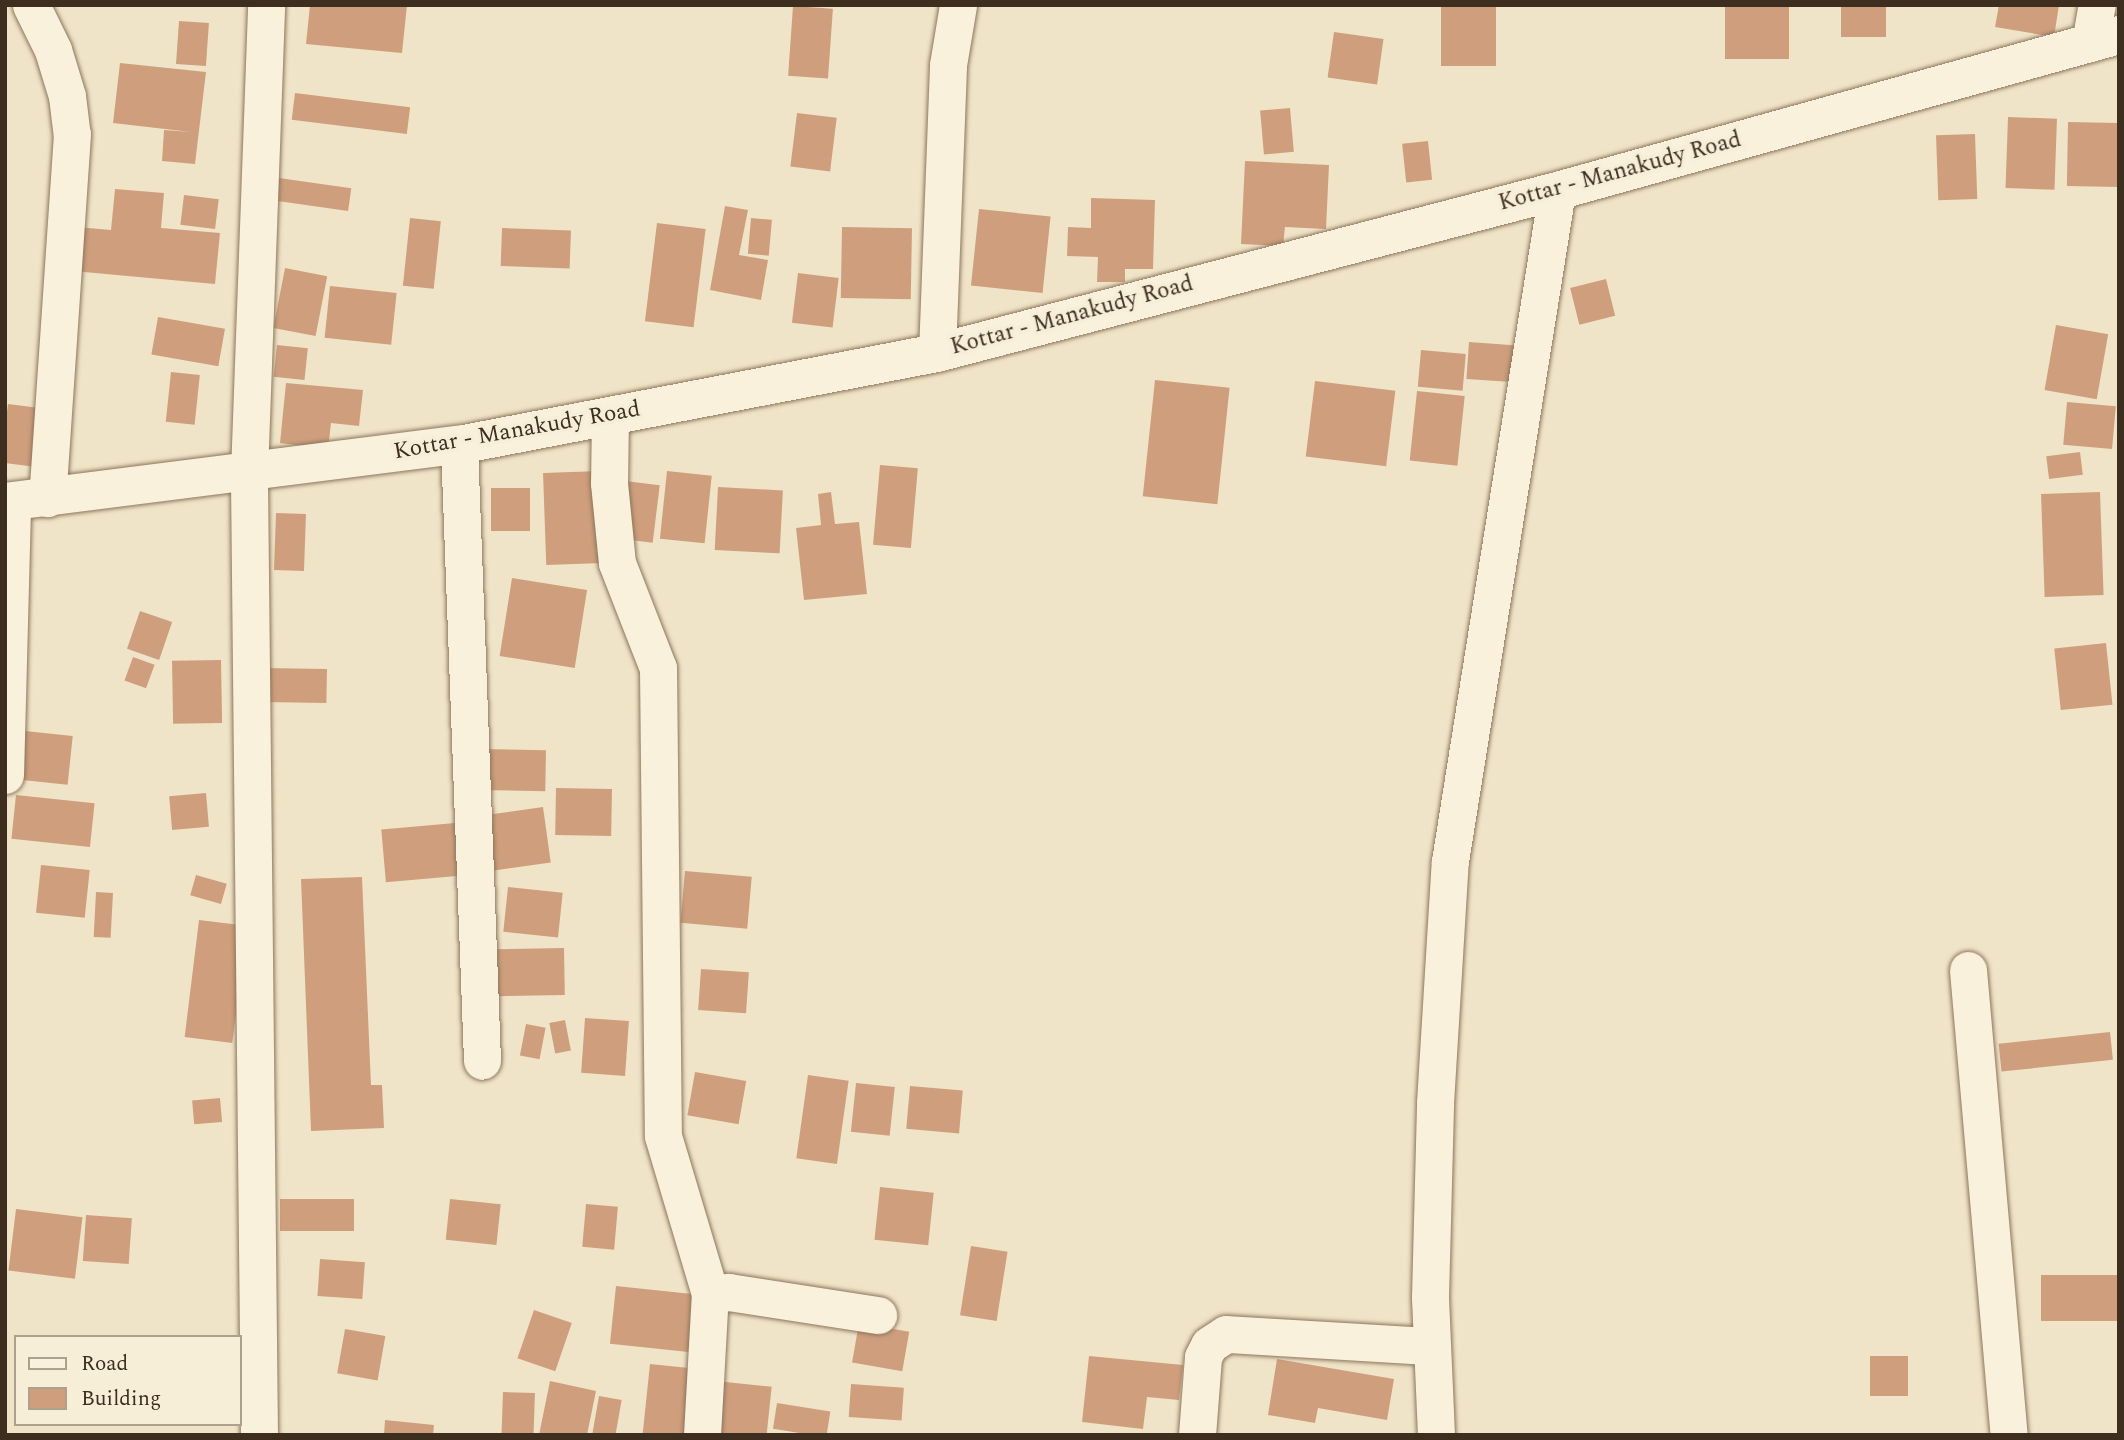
<!DOCTYPE html>
<html>
<head>
<meta charset="utf-8">
<style>
  body { margin:0 }
  #map { position:relative; width:2124px; height:1440px; overflow:hidden; background:#f0e4c8; font-family:Spectral,serif }
  div>[style] { position:absolute }
  .building>* { inset:0; background:#cf9f7d; transform-origin:0 0 }
  .roads { filter:drop-shadow(0 0 2px #8d765c) drop-shadow(0 0 2px #8d765c) }
  .minor>* { height:37px; margin:-18.5px; padding:0 18.5px; transform-origin:18.5px; border-radius:18.5px; background:#faf1dc }
  .secondary>* { height:38px; margin:-19px; padding:0 19px; transform-origin:19px; border-radius:19px; background:#faf1dc }
  span { translate:-50% -50%; white-space:nowrap; text-align:center; line-height:1.15; -webkit-text-stroke:7px #f7eed8; paint-order:stroke }
  .street-label { font-size:23px; color:#3d2e20 }
  .frame { position:absolute; inset:0; border:7px solid #3d2e20; pointer-events:none }
  .legend { position:absolute; left:14px; top:1335px; width:228px; height:91px; box-sizing:border-box; background:#f7eed8; border:2px solid #ada18e; margin:0; padding:9px 12px; list-style:none; font-size:21px; color:#3d2e20 }
  .legend li { display:flex; align-items:center; gap:14px; height:35px }
  .legend b { width:35px; border:2px solid #ada18e }
</style>
</head>
<body>
<div id="map">
  <div class="building">
    <div style="clip-path:polygon(310px 5px,407px 5px,402px 53px,306px 44px)"></div>
    <div style="left:1441px;top:5px;width:55px;height:61px"></div>
    <div style="left:1725px;top:5px;width:64px;height:54px"></div>
    <div style="left:1841px;top:5px;width:45px;height:32px"></div>
    <div style="clip-path:polygon(1999px 5px,2059px 5px,2054px 37px,1995px 27px)"></div>
    <div style="left:793px;top:6px;width:40px;height:70px;rotate:4deg"></div>
    <div style="left:179px;top:21px;width:30px;height:43px;rotate:4deg"></div>
    <div style="left:1334px;top:32px;width:50px;height:46px;rotate:8deg"></div>
    <div style="clip-path:polygon(120px 63px,206px 72px,195px 164px,162px 161px,164px 130px,191px 132px,113px 123px)"></div>
    <div style="left:295px;top:93px;width:116px;height:27px;rotate:7deg"></div>
    <div style="left:1290px;top:108px;width:44px;height:30px;rotate:85deg"></div>
    <div style="left:797px;top:113px;width:40px;height:54px;rotate:7deg"></div>
    <div style="left:2008px;top:117px;width:49px;height:71px;rotate:2deg"></div>
    <div style="left:2068px;top:122px;width:51px;height:64px;rotate:1deg"></div>
    <div style="left:1975px;top:134px;width:65px;height:39px;rotate:88deg"></div>
    <div style="left:1428px;top:141px;width:39px;height:26px;rotate:84deg"></div>
    <div style="clip-path:polygon(1245px 161px,1329px 165px,1326px 229px,1285px 227px,1283px 246px,1241px 244px)"></div>
    <div style="left:279px;top:178px;width:73px;height:23px;rotate:8deg"></div>
    <div style="clip-path:polygon(115px 189px,164px 193px,161px 228px,220px 233px,215px 284px,73px 271px,77px 227px,111px 230px)"></div>
    <div style="left:184px;top:195px;width:35px;height:30px;rotate:7deg"></div>
    <div style="clip-path:polygon(1091px 198px,1155px 200px,1153px 269px,1125px 269px,1125px 282px,1097px 282px,1098px 257px,1067px 256px,1068px 227px,1091px 228px)"></div>
    <div style="clip-path:polygon(725px 206px,748px 210px,739px 255px,768px 260px,761px 300px,710px 290px)"></div>
    <div style="left:979px;top:209px;width:72px;height:77px;rotate:6deg"></div>
    <div style="left:410px;top:218px;width:31px;height:68px;rotate:6deg"></div>
    <div style="left:751px;top:218px;width:21px;height:36px;rotate:5deg"></div>
    <div style="left:657px;top:223px;width:49px;height:99px;rotate:7deg"></div>
    <div style="left:842px;top:227px;width:70px;height:71px;rotate:1deg"></div>
    <div style="left:502px;top:228px;width:69px;height:38px;rotate:2deg"></div>
    <div style="left:285px;top:268px;width:43px;height:61px;rotate:11deg"></div>
    <div style="left:798px;top:273px;width:41px;height:50px;rotate:7deg"></div>
    <div style="left:1606px;top:279px;width:38px;height:37px;rotate:76deg"></div>
    <div style="left:330px;top:286px;width:67px;height:52px;rotate:6deg"></div>
    <div style="left:158px;top:317px;width:68px;height:38px;rotate:10deg"></div>
    <div style="left:2056px;top:325px;width:53px;height:66px;rotate:10deg"></div>
    <div style="left:1469px;top:342px;width:45px;height:37px;rotate:4deg"></div>
    <div style="left:277px;top:345px;width:31px;height:32px;rotate:6deg"></div>
    <div style="left:1421px;top:350px;width:45px;height:37px;rotate:5deg"></div>
    <div style="left:171px;top:372px;width:29px;height:50px;rotate:6deg"></div>
    <div style="left:1155px;top:380px;width:75px;height:117px;rotate:6deg"></div>
    <div style="left:1315px;top:381px;width:81px;height:76px;rotate:7deg"></div>
    <div style="clip-path:polygon(286px 383px,363px 390px,359px 426px,331px 423px,328px 449px,280px 443px)"></div>
    <div style="left:1417px;top:391px;width:48px;height:70px;rotate:6deg"></div>
    <div style="left:2067px;top:402px;width:49px;height:43px;rotate:5deg"></div>
    <div style="left:8px;top:404px;width:38px;height:59px;rotate:7deg"></div>
    <div style="left:2080px;top:452px;width:23px;height:34px;rotate:83deg"></div>
    <div style="left:880px;top:465px;width:38px;height:80px;rotate:5deg"></div>
    <div style="left:600px;top:471px;width:92px;height:57px;rotate:88deg"></div>
    <div style="left:667px;top:471px;width:45px;height:68px;rotate:6deg"></div>
    <div style="left:625px;top:481px;width:35px;height:58px;rotate:7deg"></div>
    <div style="left:718px;top:487px;width:65px;height:63px;rotate:3deg"></div>
    <div style="left:491px;top:488px;width:39px;height:43px"></div>
    <div style="clip-path:polygon(831px 492px,835px 524px,859px 522px,867px 594px,804px 600px,796px 528px,821px 525px,818px 494px)"></div>
    <div style="left:2100px;top:492px;width:103px;height:59px;rotate:88deg"></div>
    <div style="left:276px;top:513px;width:30px;height:57px;rotate:2deg"></div>
    <div style="left:512px;top:578px;width:76px;height:79px;rotate:9deg"></div>
    <div style="left:140px;top:611px;width:34px;height:40px;rotate:19deg"></div>
    <div style="left:2106px;top:643px;width:62px;height:52px;rotate:84deg"></div>
    <div style="left:133px;top:657px;width:23px;height:25px;rotate:20deg"></div>
    <div style="left:221px;top:660px;width:63px;height:49px;rotate:89deg"></div>
    <div style="left:264px;top:668px;width:63px;height:34px;rotate:1deg"></div>
    <div style="left:25px;top:731px;width:48px;height:49px;rotate:6deg"></div>
    <div style="left:481px;top:749px;width:65px;height:41px;rotate:1deg"></div>
    <div style="left:556px;top:788px;width:56px;height:47px;rotate:1deg"></div>
    <div style="left:206px;top:793px;width:34px;height:37px;rotate:85deg"></div>
    <div style="left:16px;top:795px;width:79px;height:44px;rotate:6deg"></div>
    <div style="left:543px;top:807px;width:56px;height:67px;rotate:82deg"></div>
    <div style="left:455px;top:823px;width:53px;height:74px;rotate:85deg"></div>
    <div style="left:41px;top:865px;width:49px;height:48px;rotate:6deg"></div>
    <div style="left:685px;top:871px;width:67px;height:52px;rotate:5deg"></div>
    <div style="left:196px;top:875px;width:32px;height:21px;rotate:16deg"></div>
    <div style="clip-path:polygon(362px 877px,371px 1085px,382px 1085px,384px 1128px,311px 1131px,301px 879px)"></div>
    <div style="left:508px;top:887px;width:55px;height:45px;rotate:6deg"></div>
    <div style="left:96px;top:892px;width:17px;height:45px;rotate:3deg"></div>
    <div style="left:199px;top:920px;width:48px;height:118px;rotate:7deg"></div>
    <div style="left:564px;top:948px;width:47px;height:67px;rotate:89deg"></div>
    <div style="left:701px;top:969px;width:48px;height:41px;rotate:4deg"></div>
    <div style="left:585px;top:1018px;width:44px;height:55px;rotate:4deg"></div>
    <div style="left:565px;top:1020px;width:31px;height:16px;rotate:79deg"></div>
    <div style="left:526px;top:1024px;width:20px;height:32px;rotate:11deg"></div>
    <div style="left:2110px;top:1032px;width:28px;height:112px;rotate:84deg"></div>
    <div style="left:695px;top:1072px;width:52px;height:44px;rotate:10deg"></div>
    <div style="left:808px;top:1075px;width:41px;height:84px;rotate:8deg"></div>
    <div style="left:856px;top:1083px;width:39px;height:49px;rotate:6deg"></div>
    <div style="left:910px;top:1086px;width:53px;height:43px;rotate:5deg"></div>
    <div style="left:220px;top:1098px;width:24px;height:28px;rotate:85deg"></div>
    <div style="left:880px;top:1187px;width:54px;height:53px;rotate:6deg"></div>
    <div style="left:280px;top:1199px;width:74px;height:32px"></div>
    <div style="left:450px;top:1199px;width:51px;height:41px;rotate:6deg"></div>
    <div style="left:586px;top:1204px;width:32px;height:43px;rotate:5deg"></div>
    <div style="left:16px;top:1209px;width:67px;height:62px;rotate:7deg"></div>
    <div style="left:86px;top:1215px;width:46px;height:46px;rotate:4deg"></div>
    <div style="left:971px;top:1246px;width:37px;height:70px;rotate:9deg"></div>
    <div style="left:320px;top:1259px;width:45px;height:37px;rotate:4deg"></div>
    <div style="left:2119px;top:1275px;width:46px;height:78px;rotate:90deg"></div>
    <div style="left:616px;top:1286px;width:86px;height:58px;rotate:6deg"></div>
    <div style="left:534px;top:1310px;width:40px;height:51px;rotate:19deg"></div>
    <div style="left:859px;top:1323px;width:51px;height:40px;rotate:10deg"></div>
    <div style="left:345px;top:1329px;width:41px;height:45px;rotate:10deg"></div>
    <div style="clip-path:polygon(1089px 1356px,1183px 1365px,1179px 1400px,1147px 1397px,1143px 1429px,1082px 1422px)"></div>
    <div style="left:1870px;top:1356px;width:38px;height:40px"></div>
    <div style="clip-path:polygon(1277px 1359px,1394px 1379px,1387px 1420px,1318px 1408px,1315px 1423px,1268px 1415px)"></div>
    <div style="left:650px;top:1364px;width:44px;height:71px;rotate:6deg"></div>
    <div style="clip-path:polygon(550px 1381px,596px 1391px,587px 1435px,539px 1435px)"></div>
    <div style="left:716px;top:1381px;width:56px;height:54px;rotate:6deg"></div>
    <div style="left:851px;top:1384px;width:53px;height:33px;rotate:4deg"></div>
    <div style="left:503px;top:1392px;width:32px;height:43px;rotate:2deg"></div>
    <div style="left:599px;top:1396px;width:23px;height:39px;rotate:10deg"></div>
    <div style="left:777px;top:1403px;width:54px;height:26px;rotate:9deg"></div>
    <div style="clip-path:polygon(385px 1420px,434px 1425px,433px 1435px,384px 1435px)"></div>
  </div>
  <div class="roads">
    <div class="minor">
      <div style="left:31px;top:5px;width:50px;rotate:63.9deg"></div>
      <div style="left:53px;top:50px;width:48px;rotate:73.1deg"></div>
      <div style="left:67px;top:96px;width:38px;rotate:83deg"></div>
      <div style="left:72px;top:134px;width:365px;rotate:93.9deg"></div>
      <div style="left:2090px;top:43px;width:39px;rotate:-80deg"></div>
      <div style="left:937px;top:353px;width:288px;rotate:-87.8deg"></div>
      <div style="left:948px;top:65px;width:61px;rotate:-80.5deg"></div>
      <div style="left:610px;top:415px;width:68px;rotate:90.8deg"></div>
      <div style="left:609px;top:483px;width:80px;rotate:84.3deg"></div>
      <div style="left:617px;top:563px;width:113px;rotate:68.7deg"></div>
      <div style="left:658px;top:668px;width:468px;rotate:89.4deg"></div>
      <div style="left:663px;top:1136px;width:165px;rotate:73.4deg"></div>
      <div style="left:459px;top:445px;width:616px;rotate:87.86deg"></div>
      <div style="left:5px;top:775px;width:274px;rotate:-88.5deg"></div>
      <div style="left:1968px;top:970px;width:467px;rotate:85deg"></div>
      <div style="left:259px;top:1435px;width:962px;rotate:-90.6deg"></div>
      <div style="left:249px;top:473px;width:468px;rotate:-87.9deg"></div>
      <div style="left:702px;top:1435px;width:141px;rotate:-86.8deg"></div>
      <div style="left:710px;top:1294px;width:19px;rotate:-6deg"></div>
      <div style="left:729px;top:1292px;width:151px;rotate:8.8deg"></div>
      <div style="left:1197px;top:1435px;width:78px;rotate:-85.6deg"></div>
      <div style="left:1203px;top:1357px;width:13px;rotate:-63deg"></div>
      <div style="left:1209px;top:1345px;width:20px;rotate:-33deg"></div>
      <div style="left:1226px;top:1334px;width:205px;rotate:3.4deg"></div>
      <div style="left:1436px;top:1435px;width:138px;rotate:-92.5deg"></div>
      <div style="left:1430px;top:1297px;width:194px;rotate:-88.5deg"></div>
      <div style="left:1435px;top:1103px;width:242px;rotate:-86.5deg"></div>
      <div style="left:1450px;top:861px;width:678px;rotate:-80.93deg"></div>
    </div>
    <div class="secondary">
      <div style="left:5px;top:502px;width:458px;rotate:-7.2deg"></div>
      <div style="left:459px;top:445px;width:487px;rotate:-10.9deg"></div>
      <div style="left:937px;top:353px;width:641px;rotate:-14.64deg"></div>
      <div style="left:1557px;top:191px;width:583px;rotate:-15.51deg"></div>
    </div>
  </div>
  <div class="street-label">
    <span style="left:1620px;top:172px;rotate:-15deg">Kottar - Manakudy Road</span>
    <span style="left:1072px;top:316px;rotate:-15deg">Kottar - Manakudy Road</span>
    <span style="left:517px;top:431px;rotate:-10deg">Kottar - Manakudy Road</span>
  </div>
  <div class="frame"></div>
  <ul class="legend">
  <li><b style="height:9px;background:#faf1dc"></b>Road</li>
  <li><b style="height:19px;background:#cf9f7d"></b>Building</li>
  </ul>
</div>
</body>
</html>
